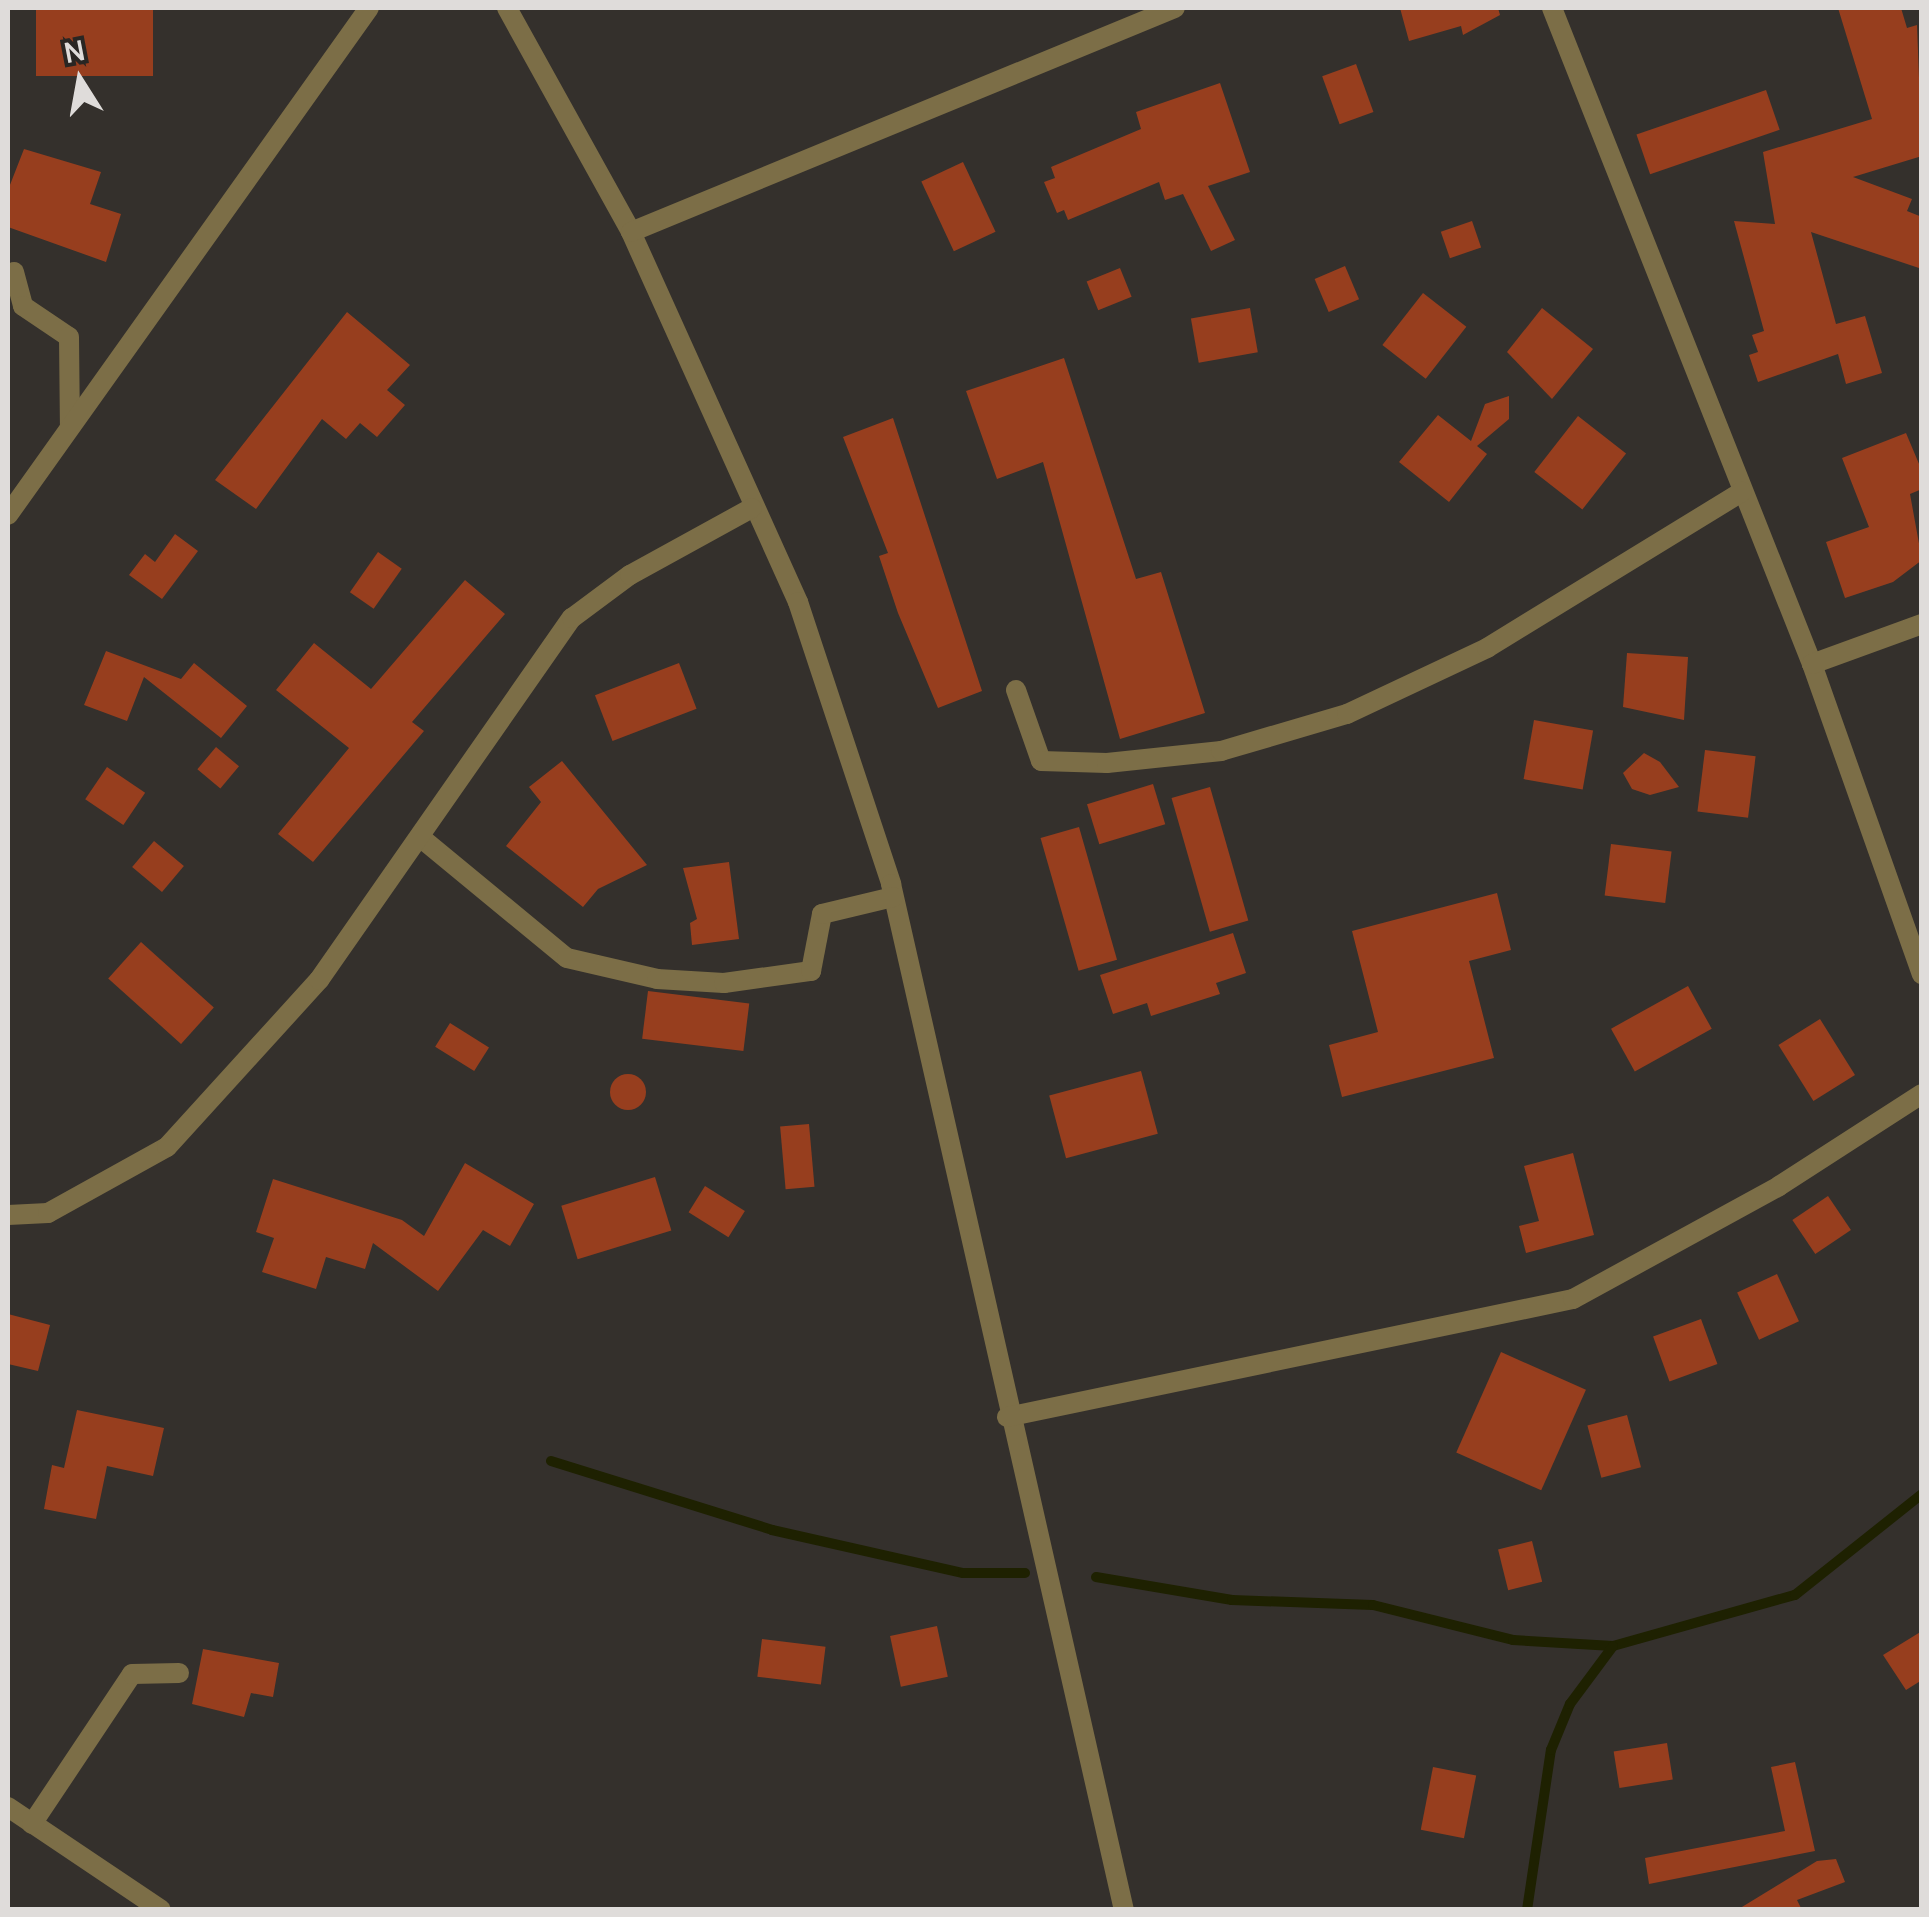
<!DOCTYPE html>
<html>
<head>
<meta charset="utf-8">
<style>
  body { margin:0 }
  #map { position:relative; width:1929px; height:1917px; overflow:hidden; background:#34302c; font-family:Manrope,sans-serif }
  div>[style] { position:absolute }
  .stream>* { height:10px; margin:-5px; padding:0 5px; transform-origin:5px; border-radius:5px; background:#1e2101 }
  .building>* { inset:0; background:#973e1e; transform-origin:0 0 }
  .round { border-radius:50% }
  .minor>* { height:20px; margin:-10px; padding:0 10px; transform-origin:10px; border-radius:10px; background:#7c6e47 }
  span { translate:-50% -50%; white-space:nowrap; text-align:center; line-height:1.15; -webkit-text-stroke:8px #2a2623; paint-order:stroke }
  .frame { position:absolute; inset:0; border:10px solid #dfdcda; pointer-events:none }
  .north { position:absolute; left:30px; top:30px; width:100px; height:100px; -webkit-text-stroke:8px #2a2623; paint-order:stroke; rotate:349deg; font-size:28px; font-weight:700; line-height:40px; text-align:center; color:#dfdcda }
  .north::after { content:''; display:block; margin:auto; width:35px; height:45px; background:#dfdcda; clip-path:polygon(50% 0,100% 100%,50% 72%,0 100%) }
</style>
</head>
<body>
<div id="map">
  <div class="stream">
    <div style="left:551px;top:1461px;width:232px;rotate:17.3deg"></div>
    <div style="left:772px;top:1530px;width:196px;rotate:12.7deg"></div>
    <div style="left:963px;top:1573px;width:62px"></div>
    <div style="left:1096px;top:1577px;width:138px;rotate:9.6deg"></div>
    <div style="left:1232px;top:1600px;width:141px;rotate:2deg"></div>
    <div style="left:1373px;top:1605px;width:144px;rotate:14deg"></div>
    <div style="left:1513px;top:1640px;width:100px;rotate:3.4deg"></div>
    <div style="left:1613px;top:1646px;width:189px;rotate:-15.7deg"></div>
    <div style="left:1795px;top:1595px;width:162px;rotate:-38.5deg"></div>
    <div style="left:1527px;top:1910px;width:162px;rotate:-81.5deg"></div>
    <div style="left:1551px;top:1750px;width:50px;rotate:-67.6deg"></div>
    <div style="left:1570px;top:1704px;width:72px;rotate:-53.4deg"></div>
  </div>
  <div class="building">
    <div style="left:36px;top:8px;width:117px;height:68px"></div>
    <div style="clip-path:polygon(1400px 8px,1498px 8px,1500px 15px,1463px 35px,1461px 26px,1409px 41px)"></div>
    <div style="clip-path:polygon(1838px 8px,1901px 8px,1907px 28px,1917px 25px,1922px 156px,1853px 177px,1912px 199px,1907px 211px,1922px 217px,1922px 269px,1811px 232px,1836px 324px,1865px 316px,1882px 373px,1846px 384px,1838px 354px,1758px 382px,1749px 355px,1758px 352px,1752px 335px,1764px 331px,1734px 221px,1775px 224px,1763px 152px,1872px 119px)"></div>
    <div style="left:1356px;top:64px;width:51px;height:36px;rotate:70deg"></div>
    <div style="clip-path:polygon(1220px 83px,1250px 172px,1208px 186px,1235px 240px,1211px 251px,1183px 194px,1165px 200px,1159px 182px,1068px 220px,1064px 210px,1057px 213px,1044px 182px,1055px 178px,1051px 167px,1141px 129px,1136px 112px)"></div>
    <div style="left:1766px;top:90px;width:42px;height:137px;rotate:71deg"></div>
    <div style="clip-path:polygon(24px 149px,101px 172px,90px 204px,121px 214px,106px 262px,8px 227px,8px 190px)"></div>
    <div style="left:963px;top:162px;width:77px;height:46px;rotate:65deg"></div>
    <div style="left:1472px;top:221px;width:28px;height:33px;rotate:71deg"></div>
    <div style="left:1345px;top:266px;width:36px;height:33px;rotate:67deg"></div>
    <div style="left:1120px;top:268px;width:31px;height:36px;rotate:68deg"></div>
    <div style="left:1423px;top:293px;width:55px;height:66px;rotate:38deg"></div>
    <div style="left:1250px;top:308px;width:45px;height:60px;rotate:80deg"></div>
    <div style="clip-path:polygon(1542px 308px,1593px 349px,1552px 399px,1507px 352px)"></div>
    <div style="clip-path:polygon(347px 312px,410px 365px,387px 390px,405px 405px,377px 437px,360px 423px,346px 439px,322px 419px,256px 509px,215px 480px)"></div>
    <div style="clip-path:polygon(1064px 358px,1136px 579px,1161px 572px,1205px 713px,1120px 739px,1043px 462px,997px 479px,966px 391px)"></div>
    <div style="clip-path:polygon(1509px 396px,1509px 419px,1477px 446px,1487px 454px,1449px 502px,1399px 462px,1438px 415px,1471px 441px,1485px 404px)"></div>
    <div style="left:1578px;top:416px;width:61px;height:71px;rotate:38deg"></div>
    <div style="clip-path:polygon(893px 418px,982px 691px,938px 708px,898px 613px,879px 556px,888px 553px,843px 437px)"></div>
    <div style="clip-path:polygon(1906px 433px,1922px 471px,1922px 489px,1910px 494px,1922px 560px,1893px 582px,1845px 598px,1826px 542px,1869px 527px,1842px 458px)"></div>
    <div style="clip-path:polygon(175px 534px,198px 551px,162px 599px,129px 575px,145px 554px,155px 562px)"></div>
    <div style="left:378px;top:552px;width:29px;height:49px;rotate:35deg"></div>
    <div style="clip-path:polygon(465px 580px,505px 614px,412px 722px,424px 731px,313px 862px,278px 834px,349px 748px,276px 690px,314px 643px,371px 689px)"></div>
    <div style="clip-path:polygon(106px 651px,181px 679px,194px 663px,247px 706px,221px 738px,144px 677px,127px 721px,84px 705px)"></div>
    <div style="clip-path:polygon(1627px 653px,1688px 657px,1684px 720px,1623px 707px)"></div>
    <div style="left:679px;top:663px;width:49px;height:90px;rotate:69deg"></div>
    <div style="left:1534px;top:720px;width:60px;height:60px;rotate:10deg"></div>
    <div style="left:216px;top:747px;width:30px;height:29px;rotate:40deg"></div>
    <div style="left:1705px;top:750px;width:51px;height:62px;rotate:7deg"></div>
    <div style="clip-path:polygon(1644px 753px,1660px 762px,1679px 787px,1650px 795px,1632px 789px,1623px 773px)"></div>
    <div style="clip-path:polygon(562px 761px,647px 865px,598px 889px,583px 907px,506px 846px,541px 802px,529px 787px)"></div>
    <div style="left:107px;top:767px;width:46px;height:39px;rotate:34deg"></div>
    <div style="left:1153px;top:784px;width:42px;height:69px;rotate:73deg"></div>
    <div style="left:1210px;top:787px;width:139px;height:40px;rotate:74deg"></div>
    <div style="left:1079px;top:827px;width:138px;height:40px;rotate:74deg"></div>
    <div style="left:154px;top:841px;width:39px;height:34px;rotate:40deg"></div>
    <div style="left:1611px;top:844px;width:61px;height:52px;rotate:7deg"></div>
    <div style="clip-path:polygon(729px 862px,739px 939px,692px 945px,690px 923px,697px 919px,683px 868px)"></div>
    <div style="clip-path:polygon(1497px 893px,1511px 950px,1469px 961px,1494px 1058px,1342px 1097px,1329px 1045px,1378px 1032px,1352px 931px)"></div>
    <div style="clip-path:polygon(1233px 933px,1246px 973px,1216px 983px,1220px 994px,1151px 1016px,1147px 1003px,1113px 1014px,1100px 975px)"></div>
    <div style="left:141px;top:942px;width:98px;height:49px;rotate:42deg"></div>
    <div style="left:1688px;top:986px;width:49px;height:88px;rotate:61deg"></div>
    <div style="left:648px;top:991px;width:102px;height:48px;rotate:7deg"></div>
    <div style="left:1820px;top:1019px;width:66px;height:49px;rotate:58deg"></div>
    <div style="left:450px;top:1023px;width:46px;height:28px;rotate:32deg"></div>
    <div style="left:1141px;top:1071px;width:65px;height:95px;rotate:75deg"></div>
    <div class="round" style="left:610px;top:1074px;width:36px;height:36px"></div>
    <div style="left:809px;top:1124px;width:63px;height:29px;rotate:85deg"></div>
    <div style="clip-path:polygon(1573px 1153px,1594px 1235px,1526px 1253px,1519px 1226px,1539px 1221px,1524px 1166px)"></div>
    <div style="clip-path:polygon(465px 1163px,534px 1204px,510px 1246px,483px 1230px,438px 1291px,373px 1243px,365px 1269px,326px 1257px,316px 1289px,262px 1272px,274px 1238px,256px 1232px,273px 1179px,402px 1220px,424px 1236px)"></div>
    <div style="left:655px;top:1177px;width:56px;height:98px;rotate:73deg"></div>
    <div style="left:705px;top:1186px;width:47px;height:31px;rotate:32deg"></div>
    <div style="left:1828px;top:1196px;width:41px;height:43px;rotate:56deg"></div>
    <div style="left:1777px;top:1274px;width:52px;height:44px;rotate:65deg"></div>
    <div style="clip-path:polygon(8px 1314px,50px 1325px,38px 1371px,8px 1364px)"></div>
    <div style="left:1701px;top:1319px;width:48px;height:51px;rotate:70deg"></div>
    <div style="left:1501px;top:1352px;width:93px;height:110px;rotate:24deg"></div>
    <div style="clip-path:polygon(77px 1410px,164px 1428px,153px 1476px,107px 1466px,96px 1519px,44px 1509px,52px 1465px,64px 1468px)"></div>
    <div style="left:1627px;top:1415px;width:54px;height:41px;rotate:75deg"></div>
    <div style="left:1532px;top:1541px;width:42px;height:35px;rotate:76deg"></div>
    <div style="left:937px;top:1626px;width:52px;height:48px;rotate:78deg"></div>
    <div style="clip-path:polygon(1922px 1631px,1922px 1680px,1906px 1690px,1883px 1655px)"></div>
    <div style="left:762px;top:1639px;width:64px;height:38px;rotate:7deg"></div>
    <div style="clip-path:polygon(203px 1649px,279px 1663px,273px 1697px,251px 1693px,244px 1717px,192px 1704px)"></div>
    <div style="left:1667px;top:1743px;width:37px;height:54px;rotate:81deg"></div>
    <div style="clip-path:polygon(1795px 1762px,1815px 1851px,1649px 1884px,1645px 1858px,1785px 1831px,1771px 1767px)"></div>
    <div style="left:1433px;top:1767px;width:44px;height:64px;rotate:11deg"></div>
    <div style="clip-path:polygon(1836px 1859px,1845px 1882px,1797px 1900px,1802px 1910px,1737px 1910px,1817px 1861px)"></div>
  </div>
  <div class="minor">
    <div style="left:507px;top:8px;width:256px;rotate:61deg"></div>
    <div style="left:631px;top:232px;width:406px;rotate:65.7deg"></div>
    <div style="left:798px;top:602px;width:297px;rotate:71.7deg"></div>
    <div style="left:891px;top:884px;width:1052px;rotate:77.21deg"></div>
    <div style="left:1552px;top:8px;width:706px;rotate:68.38deg"></div>
    <div style="left:1812px;top:664px;width:329px;rotate:70.5deg"></div>
    <div style="left:631px;top:232px;width:588px;rotate:-22.38deg"></div>
    <div style="left:14px;top:272px;width:35px;rotate:75deg"></div>
    <div style="left:23px;top:306px;width:55px;rotate:34deg"></div>
    <div style="left:69px;top:337px;width:90px;rotate:89.4deg"></div>
    <div style="left:8px;top:515px;width:622px;rotate:-54.55deg"></div>
    <div style="left:1812px;top:664px;width:117px;rotate:-20deg"></div>
    <div style="left:1016px;top:690px;width:75px;rotate:70.6deg"></div>
    <div style="left:1041px;top:761px;width:66px;rotate:1.7deg"></div>
    <div style="left:1107px;top:763px;width:115px;rotate:-6deg"></div>
    <div style="left:1221px;top:751px;width:131px;rotate:-16.4deg"></div>
    <div style="left:1347px;top:714px;width:155px;rotate:-25.2deg"></div>
    <div style="left:1487px;top:648px;width:299px;rotate:-31.5deg"></div>
    <div style="left:420px;top:837px;width:190px;rotate:39.5deg"></div>
    <div style="left:567px;top:958px;width:92px;rotate:13.1deg"></div>
    <div style="left:657px;top:979px;width:67px;rotate:3.4deg"></div>
    <div style="left:724px;top:983px;width:88px;rotate:-7.9deg"></div>
    <div style="left:811px;top:971px;width:58px;rotate:-79.1deg"></div>
    <div style="left:822px;top:914px;width:73px;rotate:-13.5deg"></div>
    <div style="left:8px;top:1215px;width:40px;rotate:-2.9deg"></div>
    <div style="left:48px;top:1213px;width:136px;rotate:-29deg"></div>
    <div style="left:167px;top:1147px;width:226px;rotate:-47.7deg"></div>
    <div style="left:319px;top:980px;width:442px;rotate:-55.1deg"></div>
    <div style="left:572px;top:618px;width:72px;rotate:-36.6deg"></div>
    <div style="left:630px;top:575px;width:139px;rotate:-28.8deg"></div>
    <div style="left:1007px;top:1417px;width:578px;rotate:-11.78deg"></div>
    <div style="left:1573px;top:1299px;width:235px;rotate:-28.7deg"></div>
    <div style="left:1779px;top:1186px;width:170px;rotate:-32.8deg"></div>
    <div style="left:8px;top:1807px;width:184px;rotate:33.9deg"></div>
    <div style="left:32px;top:1824px;width:180px;rotate:-56.3deg"></div>
    <div style="left:132px;top:1674px;width:47px;rotate:-1.2deg"></div>
  </div>
  <div class="frame"></div>
  <div class="north">N</div>
</div>
</body>
</html>
